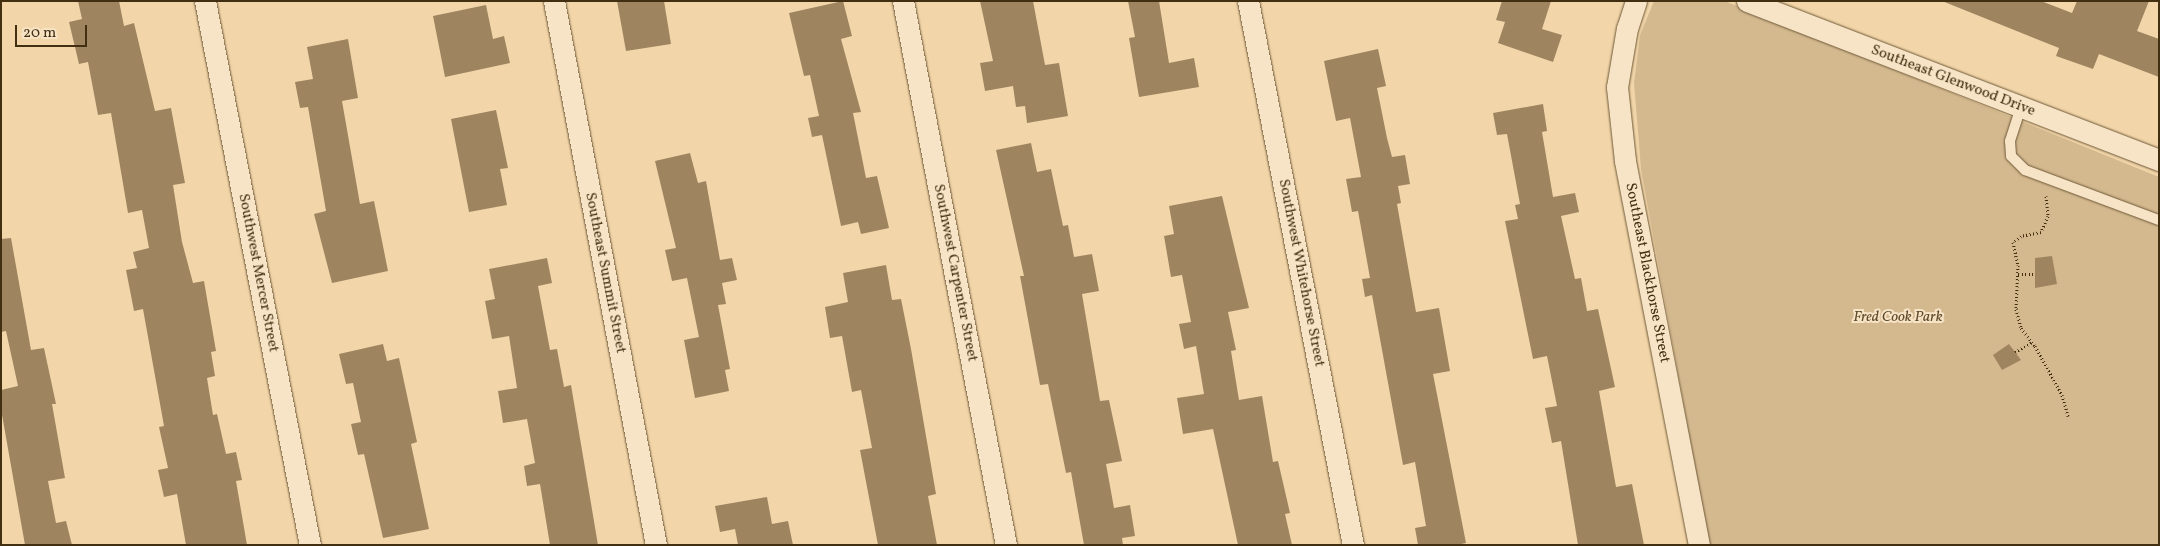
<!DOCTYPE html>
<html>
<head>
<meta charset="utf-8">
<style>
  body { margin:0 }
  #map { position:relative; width:2160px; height:546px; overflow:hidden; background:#f2d6a9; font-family:Vollkorn,serif }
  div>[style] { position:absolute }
  .green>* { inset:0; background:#d4b98f }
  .building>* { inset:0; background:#9e8560 }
  .path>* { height:3px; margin-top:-1.5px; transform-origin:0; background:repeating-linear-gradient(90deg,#422e11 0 1px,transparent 0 3.5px) }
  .roads { filter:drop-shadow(0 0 1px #6e5837) drop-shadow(0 0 1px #6e5837) }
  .service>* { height:10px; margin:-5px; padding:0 5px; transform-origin:5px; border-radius:5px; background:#f7e4c7 }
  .minor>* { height:21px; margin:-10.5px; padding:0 10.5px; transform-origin:10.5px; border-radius:10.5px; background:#f7e4c7 }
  span { translate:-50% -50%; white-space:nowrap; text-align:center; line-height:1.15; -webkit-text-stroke:4px #f7e4c7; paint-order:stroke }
  .street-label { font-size:15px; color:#422e11 }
  .park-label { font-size:15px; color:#5f4a2a; font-style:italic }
  .frame { position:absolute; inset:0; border:2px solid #422e11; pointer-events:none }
  .scale { position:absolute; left:15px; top:25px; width:72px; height:22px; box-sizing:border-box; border:2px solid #422e11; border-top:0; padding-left:6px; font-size:15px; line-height:18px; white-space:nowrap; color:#422e11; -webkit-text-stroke:4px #f7e4c7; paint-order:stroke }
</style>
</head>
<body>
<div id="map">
  <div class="green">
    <div style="clip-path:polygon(1654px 1px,1727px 2px,2159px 177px,2159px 545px,1709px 545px,1641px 169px,1634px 83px,1640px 35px)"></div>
  </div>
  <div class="building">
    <div style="clip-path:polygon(78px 1px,119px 1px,124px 26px,134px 23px,155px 111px,171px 108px,185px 183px,173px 185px,182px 242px,193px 283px,204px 281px,216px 351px,211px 352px,215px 376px,207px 378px,213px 415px,217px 414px,226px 454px,236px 452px,242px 480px,236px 481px,247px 545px,186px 545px,177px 494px,164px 497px,158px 470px,168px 468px,159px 427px,164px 426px,143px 309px,134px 311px,126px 270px,137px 268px,133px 252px,149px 248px,142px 210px,128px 213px,111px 113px,98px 115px,88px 62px,79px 64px,69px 22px,82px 19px)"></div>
    <div style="clip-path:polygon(617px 1px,664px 1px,671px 44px,626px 51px)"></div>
    <div style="clip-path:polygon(843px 1px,852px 36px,841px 39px,861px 112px,853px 113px,866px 178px,877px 176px,889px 228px,861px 234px,858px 222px,841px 226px,822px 135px,812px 137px,808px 118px,819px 116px,810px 75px,804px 76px,789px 13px)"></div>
    <div style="clip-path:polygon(980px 1px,1033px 1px,1045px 65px,1059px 63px,1068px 116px,1027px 123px,1025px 106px,1016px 107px,1013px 86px,985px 91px,980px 63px,993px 61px)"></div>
    <div style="clip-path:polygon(1128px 1px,1159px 1px,1169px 63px,1194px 58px,1199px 87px,1139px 97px,1129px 38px,1135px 37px)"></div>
    <div style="clip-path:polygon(1502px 1px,1551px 1px,1542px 29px,1562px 35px,1553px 62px,1498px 43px,1505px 22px,1496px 20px)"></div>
    <div style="clip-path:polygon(1942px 1px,2041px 1px,2072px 13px,2077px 1px,2149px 1px,2137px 31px,2159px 39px,2159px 77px,2099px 54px,2093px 69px,2056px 56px,2059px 48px)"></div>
    <div style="clip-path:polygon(486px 5px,493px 39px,504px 36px,510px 63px,445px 77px,433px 16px)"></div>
    <div style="clip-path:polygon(348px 39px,358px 98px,342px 101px,360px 204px,374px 201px,388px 271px,332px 283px,314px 214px,326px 211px,308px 107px,300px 108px,295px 82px,313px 79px,307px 47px)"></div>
    <div style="clip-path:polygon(1378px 49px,1386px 86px,1377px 88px,1387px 138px,1392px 157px,1405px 155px,1410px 184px,1398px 186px,1401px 203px,1397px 204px,1416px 312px,1439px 308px,1450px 371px,1433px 374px,1466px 543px,1456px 545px,1418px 545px,1415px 528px,1426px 526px,1415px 462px,1403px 465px,1372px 295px,1365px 297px,1362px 279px,1370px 278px,1358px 211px,1352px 212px,1346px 179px,1361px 177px,1350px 118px,1336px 121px,1324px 61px)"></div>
    <div style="clip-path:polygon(1543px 104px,1547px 131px,1542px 132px,1553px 197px,1575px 193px,1579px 212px,1561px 216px,1575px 279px,1581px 278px,1587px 311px,1598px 309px,1615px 387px,1599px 391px,1616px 487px,1632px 484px,1644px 545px,1578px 545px,1561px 441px,1552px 443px,1545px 408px,1557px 406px,1547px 356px,1533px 359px,1505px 221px,1518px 219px,1515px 205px,1520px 204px,1507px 134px,1497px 135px,1493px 113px)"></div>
    <div style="clip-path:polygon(496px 110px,508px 168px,500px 169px,507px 205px,469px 212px,451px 119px)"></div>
    <div style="clip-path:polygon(1031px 143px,1037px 172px,1051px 169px,1063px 226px,1068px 225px,1074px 257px,1092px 254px,1099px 291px,1082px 294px,1100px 401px,1109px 400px,1122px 461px,1106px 464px,1114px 508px,1130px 505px,1135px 536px,1122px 538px,1123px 545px,1084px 545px,1071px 472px,1066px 473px,1048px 384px,1040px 385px,1020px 276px,1024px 276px,996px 150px)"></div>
    <div style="clip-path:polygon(690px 153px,698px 183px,706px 181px,720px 260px,732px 258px,737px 280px,722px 283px,726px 304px,718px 305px,730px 369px,725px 370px,729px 391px,695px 398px,684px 340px,699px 337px,687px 278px,672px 281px,665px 250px,676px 248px,655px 161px)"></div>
    <div style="clip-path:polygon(1222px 196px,1249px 308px,1228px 312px,1236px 350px,1231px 351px,1239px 400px,1262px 396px,1273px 462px,1278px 461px,1290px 513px,1285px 514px,1292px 545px,1238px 545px,1213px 429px,1183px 434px,1177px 398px,1204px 394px,1196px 346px,1184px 349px,1179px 324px,1191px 322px,1182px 275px,1171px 277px,1164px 236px,1174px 234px,1169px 206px)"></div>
    <div style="clip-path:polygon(11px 238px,31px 350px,44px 348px,56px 404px,52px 404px,65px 478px,48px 481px,56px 523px,66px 521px,72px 545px,25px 545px,1px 409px,1px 390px,18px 386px,6px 331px,1px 332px,1px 239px)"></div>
    <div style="clip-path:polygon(2052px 256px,2057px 284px,2035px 288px,2035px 258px)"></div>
    <div style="clip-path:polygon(547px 258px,552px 283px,538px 286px,550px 350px,557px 349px,564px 387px,571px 385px,598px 545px,550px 545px,540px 484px,527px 486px,524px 466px,535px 463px,527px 419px,503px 423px,498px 391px,517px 388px,509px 336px,492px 339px,485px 301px,495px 299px,489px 269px)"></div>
    <div style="clip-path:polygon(886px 265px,892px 300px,901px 299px,911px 349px,936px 494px,928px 496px,937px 545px,878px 545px,860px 450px,872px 448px,861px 390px,852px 392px,842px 336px,830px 338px,825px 307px,848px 302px,843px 273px)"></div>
    <div style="clip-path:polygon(383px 344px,387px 361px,399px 358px,417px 442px,411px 444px,429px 529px,383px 538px,364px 454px,358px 455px,351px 424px,361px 422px,353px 383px,346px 384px,339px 354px)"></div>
    <div style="clip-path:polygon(2009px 344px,2021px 360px,2002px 370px,1993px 355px)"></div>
    <div style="clip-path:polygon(767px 497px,772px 524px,788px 521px,793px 545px,738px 545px,735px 529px,720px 532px,715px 506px)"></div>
  </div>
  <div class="path">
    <div style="left:2046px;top:196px;width:20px;rotate:84deg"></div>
    <div style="left:2048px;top:216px;width:17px;rotate:114deg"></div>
    <div style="left:2041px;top:232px;width:20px;rotate:169deg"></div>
    <div style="left:2021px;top:236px;width:10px;rotate:143deg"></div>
    <div style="left:2013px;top:242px;width:24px;rotate:78deg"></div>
    <div style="left:2018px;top:265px;width:44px;rotate:92.6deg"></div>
    <div style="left:2016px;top:309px;width:20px;rotate:75deg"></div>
    <div style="left:2021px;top:328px;width:23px;rotate:52deg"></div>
    <div style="left:2035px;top:346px;width:56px;rotate:61.1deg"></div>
    <div style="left:2062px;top:395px;width:22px;rotate:74deg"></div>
    <div style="left:2018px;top:274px;width:16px"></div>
    <div style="left:2015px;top:352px;width:20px;rotate:-30deg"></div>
  </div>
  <div class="roads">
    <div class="service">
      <div style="left:2021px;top:107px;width:36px;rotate:108deg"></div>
      <div style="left:2010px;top:141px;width:15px;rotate:86deg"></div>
      <div style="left:2011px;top:156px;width:20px;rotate:45deg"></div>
      <div style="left:2025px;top:170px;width:143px;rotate:20.5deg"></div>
    </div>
    <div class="minor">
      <div style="left:205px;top:1px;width:554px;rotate:79.08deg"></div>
      <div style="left:554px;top:1px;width:553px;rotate:79.38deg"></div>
      <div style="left:903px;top:1px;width:554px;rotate:79.28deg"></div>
      <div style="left:1248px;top:1px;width:554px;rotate:79.08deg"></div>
      <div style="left:1636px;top:1px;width:28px;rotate:108deg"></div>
      <div style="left:1627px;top:28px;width:60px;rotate:99.6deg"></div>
      <div style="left:1617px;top:87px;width:74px;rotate:83.8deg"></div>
      <div style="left:1625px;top:161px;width:391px;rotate:79.1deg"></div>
      <div style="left:1747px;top:1px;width:442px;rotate:21.1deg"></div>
    </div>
  </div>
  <div class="street-label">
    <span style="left:1953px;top:81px;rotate:21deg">Southeast Glenwood Drive</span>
    <span style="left:258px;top:273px;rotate:79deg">Southwest Mercer Street</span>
    <span style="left:605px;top:273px;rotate:79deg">Southeast Summit Street</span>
    <span style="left:955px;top:273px;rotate:79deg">Southwest Carpenter Street</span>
    <span style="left:1301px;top:273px;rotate:79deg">Southwest Whitehorse Street</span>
    <span style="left:1647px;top:273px;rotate:79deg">Southeast Blackhorse Street</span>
  </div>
  <div class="park-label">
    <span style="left:1898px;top:318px">Fred Cook Park</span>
  </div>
  <div class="frame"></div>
  <div class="scale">20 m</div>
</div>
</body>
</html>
